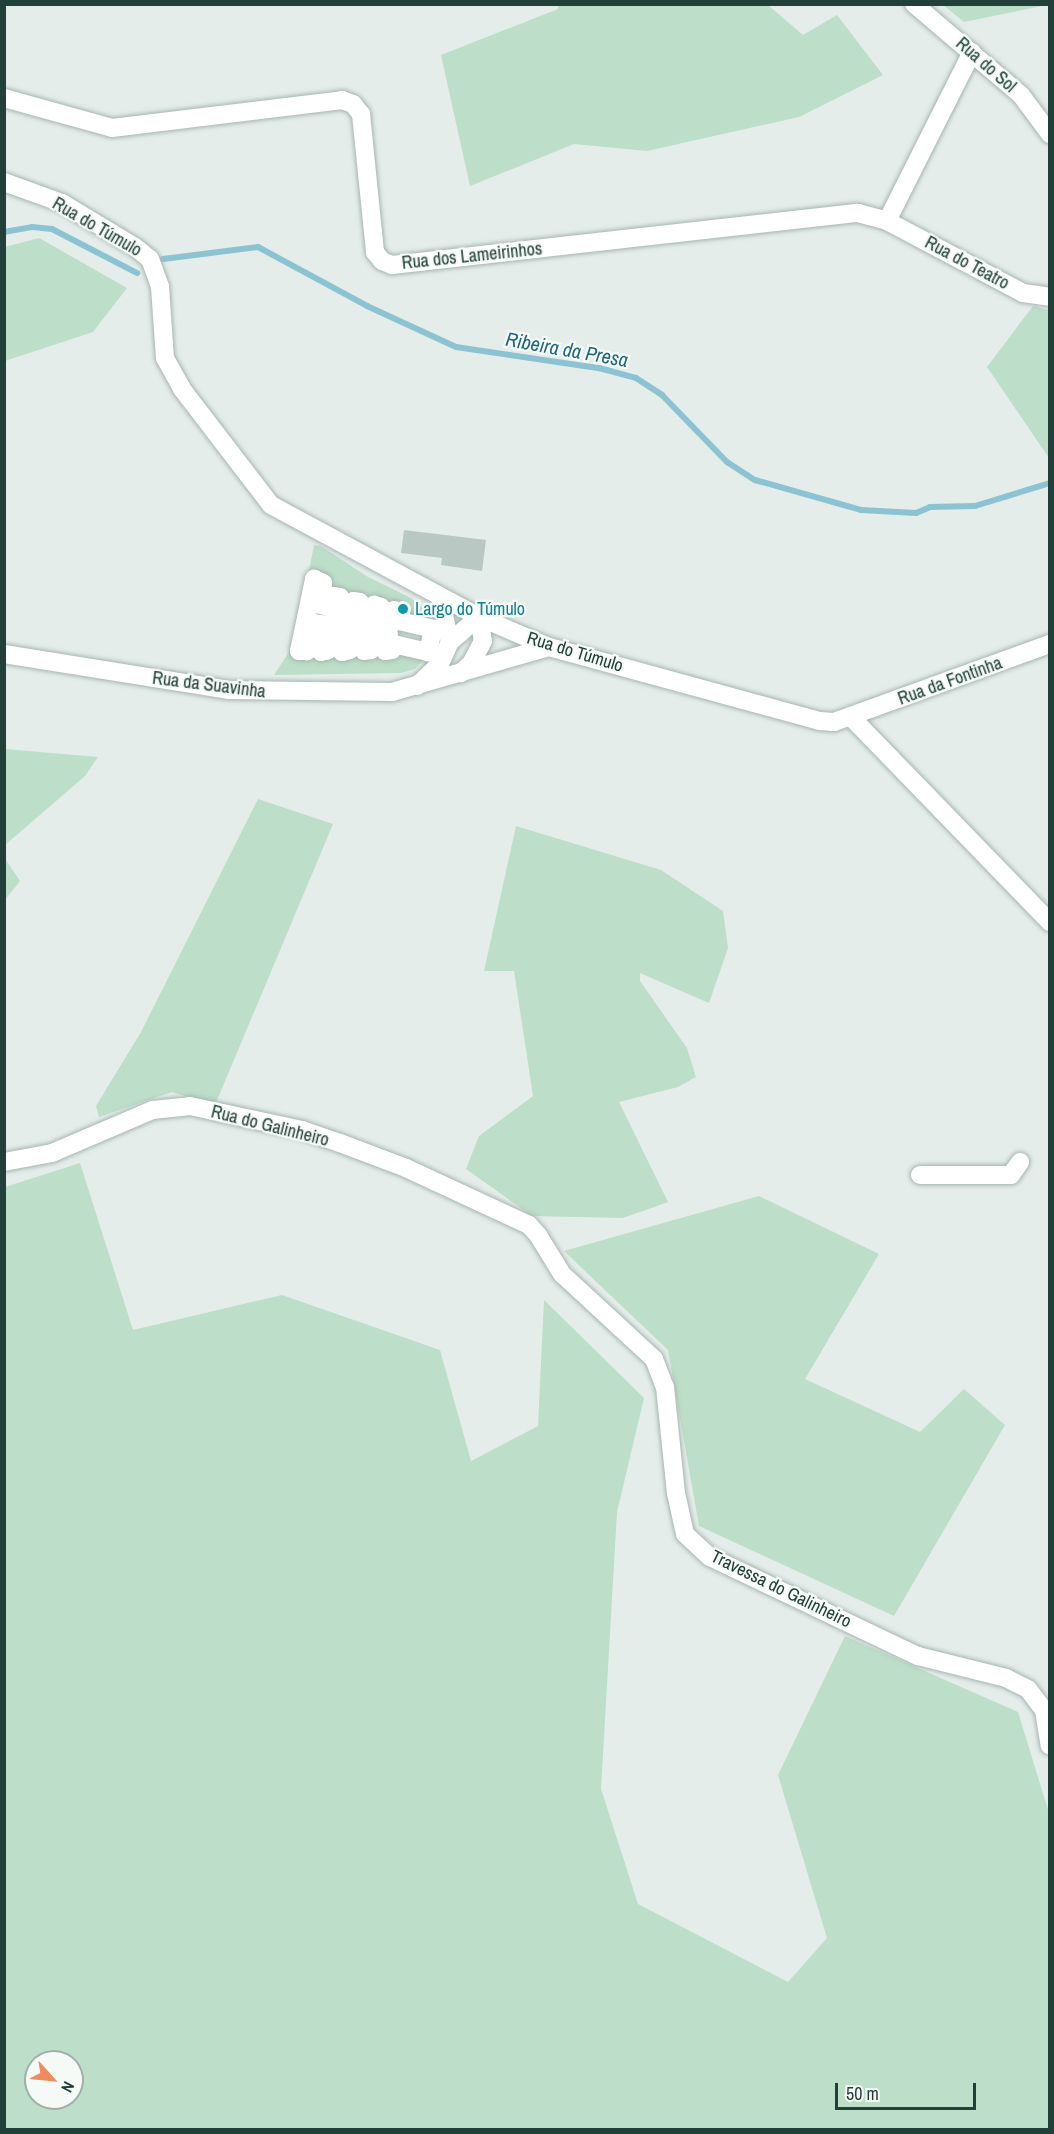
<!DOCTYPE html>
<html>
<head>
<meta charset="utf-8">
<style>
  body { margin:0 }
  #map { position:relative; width:1054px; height:2134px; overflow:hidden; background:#e4edea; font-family:"Archivo Narrow",sans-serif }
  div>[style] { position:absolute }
  .green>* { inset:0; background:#bddec8 }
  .stream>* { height:6px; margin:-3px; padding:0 3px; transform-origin:3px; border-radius:3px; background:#8cc3d2 }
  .building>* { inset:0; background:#b9c8c3 }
  .roads { filter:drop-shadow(0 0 2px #a6b5b1) drop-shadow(0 0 2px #a6b5b1) }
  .minor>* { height:18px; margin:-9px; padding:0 9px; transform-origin:9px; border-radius:9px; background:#fff }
  .dots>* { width:16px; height:16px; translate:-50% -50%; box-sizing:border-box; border:3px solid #f5faf7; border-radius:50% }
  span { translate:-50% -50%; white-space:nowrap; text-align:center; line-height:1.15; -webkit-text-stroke:4.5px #f5faf7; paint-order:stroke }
  .street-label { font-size:18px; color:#233f39 }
  .culture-label { font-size:18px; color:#0d838f }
  .left { translate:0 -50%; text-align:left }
  .water-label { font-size:20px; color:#1d667b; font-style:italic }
  .frame { position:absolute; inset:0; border:6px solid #233f39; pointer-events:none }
  .north { position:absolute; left:24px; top:2050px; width:60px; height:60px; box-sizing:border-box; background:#f5faf7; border:2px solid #a1afab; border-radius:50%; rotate:117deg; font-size:16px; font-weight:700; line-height:24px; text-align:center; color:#233f39 }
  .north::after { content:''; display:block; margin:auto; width:21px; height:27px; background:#f18b5e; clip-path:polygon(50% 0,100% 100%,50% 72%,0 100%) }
  .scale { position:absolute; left:835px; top:2083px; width:141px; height:27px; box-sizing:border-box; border:3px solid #233f39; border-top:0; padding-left:8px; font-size:18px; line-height:21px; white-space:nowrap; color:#233f39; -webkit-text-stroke:4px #f5faf7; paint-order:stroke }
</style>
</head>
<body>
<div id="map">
  <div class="green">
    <div style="clip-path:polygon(768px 5px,803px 35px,837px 15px,883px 75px,799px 117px,647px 151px,574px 144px,470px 186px,441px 55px,558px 9px,558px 5px)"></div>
    <div style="clip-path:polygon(943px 5px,1047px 5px,964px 22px)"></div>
    <div style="clip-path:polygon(39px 238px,127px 288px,93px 332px,5px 361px,5px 247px)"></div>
    <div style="clip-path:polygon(1033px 306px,1049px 310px,1049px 458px,987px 367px)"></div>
    <div style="clip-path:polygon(evenodd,314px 545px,321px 546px,368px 577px,411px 598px,428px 612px,435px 629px,430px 653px,415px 669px,401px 673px,274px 675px,295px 643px,314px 545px,318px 604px,433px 629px,428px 652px,299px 651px,318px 604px)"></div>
    <div style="clip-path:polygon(5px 749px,98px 757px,85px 776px,5px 845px)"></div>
    <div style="clip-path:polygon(258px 799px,333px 824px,215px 1105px,172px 1092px,99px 1117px,96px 1106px,141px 1032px)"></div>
    <div style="clip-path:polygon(516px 826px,661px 870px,723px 911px,728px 948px,709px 1003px,640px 973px,640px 981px,687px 1048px,696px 1077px,678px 1087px,619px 1102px,668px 1202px,623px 1218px,532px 1216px,466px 1169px,479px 1136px,533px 1096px,514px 971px,484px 971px)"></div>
    <div style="clip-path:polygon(4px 857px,20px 881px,5px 900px,4px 900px)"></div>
    <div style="clip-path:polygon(evenodd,80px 1163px,133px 1330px,282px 1295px,440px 1350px,471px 1461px,538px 1426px,544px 1300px,644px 1398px,617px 1512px,601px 1789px,638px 1904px,788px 1982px,827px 1938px,778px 1775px,845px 1636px,1018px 1712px,1049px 1813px,1049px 2129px,5px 2129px,5px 1187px,80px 1163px,36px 2062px,72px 2062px,72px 2098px,36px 2098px,36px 2062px)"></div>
    <div style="clip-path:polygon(759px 1196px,879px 1254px,805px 1379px,920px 1432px,964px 1389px,1005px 1425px,894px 1616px,699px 1526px,668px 1350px,564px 1251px)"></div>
  </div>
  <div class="stream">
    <div style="left:4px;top:232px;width:28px;rotate:-10deg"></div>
    <div style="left:32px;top:227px;width:20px;rotate:6deg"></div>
    <div style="left:52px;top:229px;width:96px;rotate:27.4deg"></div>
    <div style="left:163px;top:259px;width:96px;rotate:-7.2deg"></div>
    <div style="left:258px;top:247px;width:124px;rotate:28.4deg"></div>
    <div style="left:367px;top:306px;width:98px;rotate:24.7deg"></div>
    <div style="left:456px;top:347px;width:145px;rotate:8.4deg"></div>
    <div style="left:599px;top:368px;width:38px;rotate:15deg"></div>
    <div style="left:636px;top:378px;width:31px;rotate:33deg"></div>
    <div style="left:662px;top:395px;width:93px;rotate:45.9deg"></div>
    <div style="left:727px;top:462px;width:33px;rotate:33deg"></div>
    <div style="left:755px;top:480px;width:110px;rotate:15.8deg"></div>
    <div style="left:861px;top:510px;width:55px;rotate:3.1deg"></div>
    <div style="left:916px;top:513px;width:15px;rotate:-23deg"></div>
    <div style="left:930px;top:507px;width:45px;rotate:-1.3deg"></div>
    <div style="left:975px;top:506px;width:78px;rotate:-17deg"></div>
  </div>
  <div class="building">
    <div style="clip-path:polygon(404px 530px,486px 540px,482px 571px,441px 565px,442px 558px,401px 553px)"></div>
  </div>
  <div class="roads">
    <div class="minor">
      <div style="left:914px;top:4px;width:140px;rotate:40.4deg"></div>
      <div style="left:1021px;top:95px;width:49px;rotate:53.4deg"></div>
      <div style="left:4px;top:98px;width:112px;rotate:15.5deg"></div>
      <div style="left:112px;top:128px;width:232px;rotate:-6.9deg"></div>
      <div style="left:342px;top:100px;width:12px;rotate:20deg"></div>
      <div style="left:353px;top:104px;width:13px;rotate:51deg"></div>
      <div style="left:361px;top:114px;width:139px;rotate:84.2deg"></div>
      <div style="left:375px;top:252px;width:11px;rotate:52deg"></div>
      <div style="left:382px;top:261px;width:11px;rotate:22deg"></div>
      <div style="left:392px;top:265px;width:469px;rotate:-6.4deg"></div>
      <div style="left:858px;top:213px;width:30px;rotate:15deg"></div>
      <div style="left:887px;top:221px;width:154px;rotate:27.9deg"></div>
      <div style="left:1023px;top:293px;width:27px;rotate:8deg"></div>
      <div style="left:4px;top:182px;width:62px;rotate:19.9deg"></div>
      <div style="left:62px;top:203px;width:85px;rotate:31.1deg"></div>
      <div style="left:135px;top:247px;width:19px;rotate:39deg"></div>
      <div style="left:150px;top:259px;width:30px;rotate:70deg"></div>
      <div style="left:160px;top:287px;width:71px;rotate:86deg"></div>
      <div style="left:165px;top:358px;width:35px;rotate:61deg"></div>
      <div style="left:182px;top:389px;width:146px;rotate:52.5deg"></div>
      <div style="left:271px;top:505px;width:236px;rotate:28.3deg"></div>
      <div style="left:479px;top:617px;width:76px;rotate:23.2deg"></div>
      <div style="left:549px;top:647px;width:281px;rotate:15.3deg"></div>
      <div style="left:820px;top:721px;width:14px;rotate:4deg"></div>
      <div style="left:834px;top:722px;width:230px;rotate:-19.9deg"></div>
      <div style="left:887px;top:221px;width:189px;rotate:-63.3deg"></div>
      <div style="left:314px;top:579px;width:10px;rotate:24deg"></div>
      <div style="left:323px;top:583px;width:22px;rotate:103deg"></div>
      <div style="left:318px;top:604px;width:13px;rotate:18deg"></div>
      <div style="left:330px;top:608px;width:12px;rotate:-76deg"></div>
      <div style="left:333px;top:596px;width:7px;rotate:8deg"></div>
      <div style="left:340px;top:597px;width:14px;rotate:102deg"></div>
      <div style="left:337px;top:611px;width:14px;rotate:12deg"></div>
      <div style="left:351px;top:614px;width:13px;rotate:-81deg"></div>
      <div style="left:353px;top:601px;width:7px;rotate:8deg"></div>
      <div style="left:360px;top:602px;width:15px;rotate:101deg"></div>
      <div style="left:357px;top:617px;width:13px;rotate:13deg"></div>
      <div style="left:370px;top:620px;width:16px;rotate:-75deg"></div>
      <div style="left:374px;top:605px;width:7px;rotate:16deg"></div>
      <div style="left:381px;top:607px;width:16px;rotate:105deg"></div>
      <div style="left:377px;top:622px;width:14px;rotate:12deg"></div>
      <div style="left:391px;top:625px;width:15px;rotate:-79deg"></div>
      <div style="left:394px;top:610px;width:7px;rotate:16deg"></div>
      <div style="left:401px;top:612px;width:9px;rotate:103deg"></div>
      <div style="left:399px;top:621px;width:35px;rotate:13deg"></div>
      <div style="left:433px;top:629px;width:24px;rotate:102deg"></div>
      <div style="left:428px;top:652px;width:35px;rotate:-167deg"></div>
      <div style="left:394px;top:644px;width:6px;rotate:108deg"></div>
      <div style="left:392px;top:650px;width:7px;rotate:172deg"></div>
      <div style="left:385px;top:651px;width:16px;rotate:-76deg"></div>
      <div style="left:389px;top:635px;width:14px;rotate:-168deg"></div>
      <div style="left:375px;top:632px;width:18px;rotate:103deg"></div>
      <div style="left:371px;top:650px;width:7px;rotate:172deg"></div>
      <div style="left:364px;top:651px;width:19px;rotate:-78deg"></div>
      <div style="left:368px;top:632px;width:14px;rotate:-168deg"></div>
      <div style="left:354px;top:629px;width:21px;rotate:101deg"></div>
      <div style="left:350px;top:650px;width:8px;rotate:166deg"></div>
      <div style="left:342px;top:652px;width:25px;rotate:-78deg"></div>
      <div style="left:347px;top:628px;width:14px;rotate:-172deg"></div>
      <div style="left:333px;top:626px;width:25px;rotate:102deg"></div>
      <div style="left:328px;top:650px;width:7px;rotate:164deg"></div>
      <div style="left:321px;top:652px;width:27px;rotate:-80deg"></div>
      <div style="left:326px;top:625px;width:13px;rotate:-171deg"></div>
      <div style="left:313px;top:623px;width:29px;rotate:102deg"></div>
      <div style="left:307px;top:651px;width:8px;rotate:180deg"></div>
      <div style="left:299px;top:651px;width:74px;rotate:-78.2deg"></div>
      <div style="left:440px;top:597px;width:46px;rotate:77.5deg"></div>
      <div style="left:4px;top:654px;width:227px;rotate:9.1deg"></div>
      <div style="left:228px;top:690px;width:164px;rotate:0.7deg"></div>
      <div style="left:392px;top:692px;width:163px;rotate:-16deg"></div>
      <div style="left:417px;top:686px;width:32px;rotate:-44deg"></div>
      <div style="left:440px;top:664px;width:24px;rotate:-66deg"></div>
      <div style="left:450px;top:642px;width:38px;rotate:-41deg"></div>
      <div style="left:479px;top:617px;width:24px;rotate:81deg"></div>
      <div style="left:483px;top:641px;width:24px;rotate:118deg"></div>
      <div style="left:472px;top:662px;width:16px;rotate:135deg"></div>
      <div style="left:851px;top:717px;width:286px;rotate:45.9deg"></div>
      <div style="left:4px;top:1162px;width:49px;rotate:-10.6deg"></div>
      <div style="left:52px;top:1153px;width:110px;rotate:-23.1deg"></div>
      <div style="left:153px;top:1110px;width:37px;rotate:-6deg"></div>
      <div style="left:190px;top:1106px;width:115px;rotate:12.1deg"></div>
      <div style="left:302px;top:1130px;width:40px;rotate:18.9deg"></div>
      <div style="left:340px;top:1143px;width:71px;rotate:20.7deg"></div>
      <div style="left:406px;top:1168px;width:136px;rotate:24.9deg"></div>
      <div style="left:529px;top:1225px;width:13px;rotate:48deg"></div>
      <div style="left:538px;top:1235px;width:46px;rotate:58.4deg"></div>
      <div style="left:562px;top:1274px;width:125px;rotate:42.7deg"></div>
      <div style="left:654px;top:1359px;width:30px;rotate:69deg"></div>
      <div style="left:665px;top:1387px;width:107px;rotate:84.1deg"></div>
      <div style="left:676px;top:1493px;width:42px;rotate:77.6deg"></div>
      <div style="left:685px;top:1534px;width:34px;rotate:43deg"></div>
      <div style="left:710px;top:1557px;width:230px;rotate:25.5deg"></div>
      <div style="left:918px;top:1656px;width:91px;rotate:14deg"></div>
      <div style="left:1006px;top:1678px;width:25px;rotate:27deg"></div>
      <div style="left:1028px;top:1689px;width:26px;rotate:53deg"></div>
      <div style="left:1044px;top:1710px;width:36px;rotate:81deg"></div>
      <div style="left:920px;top:1175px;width:91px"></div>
      <div style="left:1011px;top:1175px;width:16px;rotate:-55deg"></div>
    </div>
  </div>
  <div class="dots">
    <div style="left:403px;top:609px;background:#0f9aa8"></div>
  </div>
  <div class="street-label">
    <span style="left:986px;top:65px;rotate:41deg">Rua do Sol</span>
    <span style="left:97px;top:227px;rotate:30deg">Rua do Túmulo</span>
    <span style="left:472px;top:256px;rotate:-6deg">Rua dos Lameirinhos</span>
    <span style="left:967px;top:263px;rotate:28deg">Rua do Teatro</span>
    <span style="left:575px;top:652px;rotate:17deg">Rua do Túmulo</span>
    <span style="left:950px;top:681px;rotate:-20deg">Rua da Fontinha</span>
    <span style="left:209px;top:685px;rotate:7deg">Rua da Suavinha</span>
    <span style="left:270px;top:1126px;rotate:14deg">Rua do Galinheiro</span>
    <span style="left:781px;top:1589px;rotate:26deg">Travessa do Galinheiro</span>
  </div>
  <div class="culture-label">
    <span class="left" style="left:415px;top:609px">Largo do Túmulo</span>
  </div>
  <div class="water-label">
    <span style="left:567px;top:349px;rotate:10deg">Ribeira da Presa</span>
  </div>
  <div class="frame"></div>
  <div class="north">N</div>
  <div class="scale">50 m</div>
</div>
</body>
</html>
